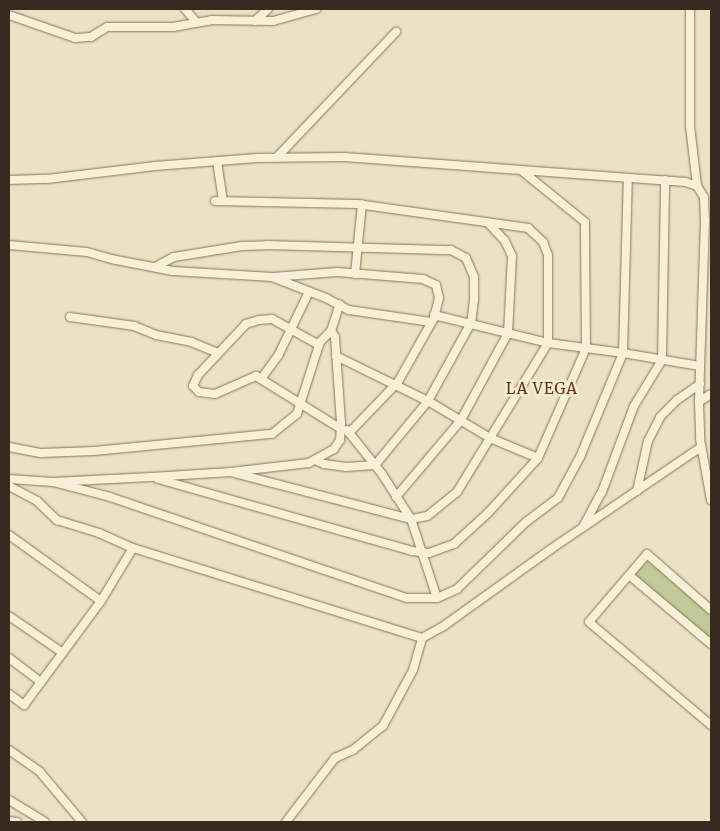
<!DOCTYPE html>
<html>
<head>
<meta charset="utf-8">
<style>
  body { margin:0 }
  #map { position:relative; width:720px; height:831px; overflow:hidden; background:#ece2c3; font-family:Merriweather,serif }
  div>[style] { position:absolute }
  .green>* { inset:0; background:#c1ca98 }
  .roads { filter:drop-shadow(0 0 1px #86745b) drop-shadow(0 0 1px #86745b) }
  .street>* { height:8px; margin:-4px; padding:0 4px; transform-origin:4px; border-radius:4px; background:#f7efd6 }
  span { translate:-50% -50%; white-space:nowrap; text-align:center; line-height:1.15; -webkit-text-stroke:5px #f4ecd2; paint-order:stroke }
  .quarter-label { font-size:15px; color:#61301f; letter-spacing:1px }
  .frame { position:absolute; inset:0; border:10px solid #362b1e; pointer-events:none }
</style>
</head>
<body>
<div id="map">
  <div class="green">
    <div style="clip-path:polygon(648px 561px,711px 616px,711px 640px,634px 574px)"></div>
  </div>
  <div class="roads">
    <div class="street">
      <div style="left:185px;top:9px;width:18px;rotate:49deg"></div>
      <div style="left:690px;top:9px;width:117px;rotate:90deg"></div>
      <div style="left:690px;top:126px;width:60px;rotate:83.3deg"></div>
      <div style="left:9px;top:15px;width:70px;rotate:19.2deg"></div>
      <div style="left:75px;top:38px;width:16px;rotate:-4deg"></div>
      <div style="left:91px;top:37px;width:19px;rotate:-32deg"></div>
      <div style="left:107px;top:27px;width:66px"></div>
      <div style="left:173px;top:27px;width:39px;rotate:-10deg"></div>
      <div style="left:211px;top:20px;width:62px;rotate:0.9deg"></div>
      <div style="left:273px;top:21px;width:45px;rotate:-15.6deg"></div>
      <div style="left:255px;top:21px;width:18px;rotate:-43deg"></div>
      <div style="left:277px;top:157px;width:173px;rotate:-46.4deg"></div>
      <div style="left:217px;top:161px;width:40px;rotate:81.5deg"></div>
      <div style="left:9px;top:180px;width:38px;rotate:-2deg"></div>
      <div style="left:47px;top:179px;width:109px;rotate:-6.9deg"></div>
      <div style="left:155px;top:166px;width:102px;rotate:-4.5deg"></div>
      <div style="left:257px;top:158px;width:87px;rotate:-0.7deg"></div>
      <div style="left:344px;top:157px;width:342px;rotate:4.2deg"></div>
      <div style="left:685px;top:182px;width:13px;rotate:18deg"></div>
      <div style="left:697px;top:186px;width:13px;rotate:58deg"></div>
      <div style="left:704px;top:197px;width:23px;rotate:88deg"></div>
      <div style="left:705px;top:220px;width:182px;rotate:91.9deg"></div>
      <div style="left:699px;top:402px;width:37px;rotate:88deg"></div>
      <div style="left:700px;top:439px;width:62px;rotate:79.8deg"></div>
      <div style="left:215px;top:201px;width:142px;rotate:1.2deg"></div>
      <div style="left:357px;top:204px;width:173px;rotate:8deg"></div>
      <div style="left:528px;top:228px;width:21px;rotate:43deg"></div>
      <div style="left:543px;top:242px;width:14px;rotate:69deg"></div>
      <div style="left:548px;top:255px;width:88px;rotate:90deg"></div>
      <div style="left:548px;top:343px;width:175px;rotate:121.4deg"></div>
      <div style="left:457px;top:492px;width:38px;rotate:141deg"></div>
      <div style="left:427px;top:516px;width:16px;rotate:169deg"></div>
      <div style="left:411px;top:519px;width:186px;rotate:-165.4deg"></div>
      <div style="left:9px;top:245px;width:78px;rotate:5.1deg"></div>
      <div style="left:87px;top:252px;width:25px;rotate:16deg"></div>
      <div style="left:111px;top:259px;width:63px;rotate:11deg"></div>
      <div style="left:173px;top:271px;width:99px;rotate:3.5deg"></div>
      <div style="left:272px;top:277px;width:58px;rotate:21.3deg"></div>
      <div style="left:326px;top:298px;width:26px;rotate:28deg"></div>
      <div style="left:349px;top:310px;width:83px;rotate:8.3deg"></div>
      <div style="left:155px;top:267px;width:21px;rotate:-28deg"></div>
      <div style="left:174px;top:257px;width:69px;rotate:-9.2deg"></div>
      <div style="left:242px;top:246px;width:25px;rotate:-2deg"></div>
      <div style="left:267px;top:245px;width:184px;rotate:1.6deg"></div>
      <div style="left:451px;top:250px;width:17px;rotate:28deg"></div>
      <div style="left:466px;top:258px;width:21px;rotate:67deg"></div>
      <div style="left:474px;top:277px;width:23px;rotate:90deg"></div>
      <div style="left:474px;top:300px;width:23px;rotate:97deg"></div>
      <div style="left:471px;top:323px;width:89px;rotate:118.9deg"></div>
      <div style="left:428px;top:401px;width:83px;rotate:129.6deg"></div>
      <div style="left:375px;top:465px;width:29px;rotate:176deg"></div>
      <div style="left:346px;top:467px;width:22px;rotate:-172deg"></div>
      <div style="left:324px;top:464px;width:10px;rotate:-156deg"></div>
      <div style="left:355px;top:274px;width:70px;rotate:-84.3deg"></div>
      <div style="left:273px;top:277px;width:64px;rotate:-4.5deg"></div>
      <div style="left:337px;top:272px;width:86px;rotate:4.7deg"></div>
      <div style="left:423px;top:279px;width:14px;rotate:25deg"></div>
      <div style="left:436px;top:285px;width:13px;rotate:77deg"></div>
      <div style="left:439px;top:298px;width:21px;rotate:104deg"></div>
      <div style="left:434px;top:318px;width:73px;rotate:119.4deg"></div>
      <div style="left:398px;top:382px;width:71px;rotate:133.9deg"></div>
      <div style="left:434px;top:315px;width:117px;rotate:13.8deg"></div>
      <div style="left:548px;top:343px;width:76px;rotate:7.6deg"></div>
      <div style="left:623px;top:353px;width:78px;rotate:9.6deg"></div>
      <div style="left:70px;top:317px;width:65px;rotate:8deg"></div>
      <div style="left:134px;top:326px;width:24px;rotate:22deg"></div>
      <div style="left:156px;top:335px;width:36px;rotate:11deg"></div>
      <div style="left:191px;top:342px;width:29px;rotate:22deg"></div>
      <div style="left:331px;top:331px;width:28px;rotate:-72deg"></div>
      <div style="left:319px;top:345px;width:54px;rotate:-151deg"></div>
      <div style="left:272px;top:319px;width:13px;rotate:176deg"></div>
      <div style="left:259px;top:320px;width:14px;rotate:163deg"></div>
      <div style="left:246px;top:324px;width:70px;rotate:133.3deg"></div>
      <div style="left:198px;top:375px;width:12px;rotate:114deg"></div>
      <div style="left:193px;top:386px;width:8px;rotate:45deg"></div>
      <div style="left:199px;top:392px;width:16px;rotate:7deg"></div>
      <div style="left:215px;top:394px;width:45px;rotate:-23.7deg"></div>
      <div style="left:256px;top:376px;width:100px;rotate:31.9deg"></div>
      <div style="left:336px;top:356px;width:102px;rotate:26.1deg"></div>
      <div style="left:428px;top:401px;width:72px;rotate:30.8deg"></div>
      <div style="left:490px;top:438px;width:52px;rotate:22.6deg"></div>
      <div style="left:261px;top:379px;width:29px;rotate:-54deg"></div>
      <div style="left:278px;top:356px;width:71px;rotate:-64.2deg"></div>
      <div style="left:699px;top:402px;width:14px;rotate:-34deg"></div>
      <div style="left:347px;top:430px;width:56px;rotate:51.5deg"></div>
      <div style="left:382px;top:474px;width:54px;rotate:57.2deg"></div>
      <div style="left:411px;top:519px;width:83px;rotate:71.8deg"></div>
      <div style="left:9px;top:447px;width:33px;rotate:11deg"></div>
      <div style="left:41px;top:453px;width:53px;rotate:-2.2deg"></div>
      <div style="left:94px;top:451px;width:179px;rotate:-5.5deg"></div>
      <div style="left:272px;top:434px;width:32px;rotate:-39deg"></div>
      <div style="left:297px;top:414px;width:76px;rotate:-72.3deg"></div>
      <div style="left:320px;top:342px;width:16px;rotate:-45deg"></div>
      <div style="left:331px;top:331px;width:7px;rotate:56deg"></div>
      <div style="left:335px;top:337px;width:86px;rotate:86deg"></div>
      <div style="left:341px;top:423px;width:17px;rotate:93deg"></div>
      <div style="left:340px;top:440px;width:11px;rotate:124deg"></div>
      <div style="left:334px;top:449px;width:29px;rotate:151deg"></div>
      <div style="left:309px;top:463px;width:79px;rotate:173.4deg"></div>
      <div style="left:231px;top:472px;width:80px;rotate:176.4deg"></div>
      <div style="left:151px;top:477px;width:98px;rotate:177.1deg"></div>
      <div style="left:53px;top:482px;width:44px;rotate:-176.1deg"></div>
      <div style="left:158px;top:479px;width:264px;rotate:15.8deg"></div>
      <div style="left:412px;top:551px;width:17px;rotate:7deg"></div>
      <div style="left:429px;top:553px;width:27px;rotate:-20deg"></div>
      <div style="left:454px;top:544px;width:46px;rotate:-42.4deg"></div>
      <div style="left:488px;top:513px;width:74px;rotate:-47.7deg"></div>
      <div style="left:538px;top:458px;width:120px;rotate:-66.4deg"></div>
      <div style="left:586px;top:348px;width:126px;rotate:-90.5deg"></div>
      <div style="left:585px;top:222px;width:82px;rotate:-140.9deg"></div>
      <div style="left:53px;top:482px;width:59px;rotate:14.7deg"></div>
      <div style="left:110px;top:497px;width:314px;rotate:18.8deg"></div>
      <div style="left:407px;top:598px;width:30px"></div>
      <div style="left:437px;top:598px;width:22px;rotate:-24deg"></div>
      <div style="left:457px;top:589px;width:96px;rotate:-44.2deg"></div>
      <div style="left:526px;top:522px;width:40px;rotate:-37deg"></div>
      <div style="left:558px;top:498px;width:47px;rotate:-61.8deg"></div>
      <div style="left:580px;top:457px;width:113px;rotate:-67.5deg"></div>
      <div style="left:623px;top:353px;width:175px;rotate:-88.4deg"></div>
      <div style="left:9px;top:486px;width:32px;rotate:28deg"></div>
      <div style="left:37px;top:501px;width:28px;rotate:44deg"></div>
      <div style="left:57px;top:520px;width:44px;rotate:17.2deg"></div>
      <div style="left:99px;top:533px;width:37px;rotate:24deg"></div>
      <div style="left:637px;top:491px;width:51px;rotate:-77.6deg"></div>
      <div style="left:648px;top:441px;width:27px;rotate:-63deg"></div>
      <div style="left:660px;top:417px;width:24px;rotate:-45deg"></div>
      <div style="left:677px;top:400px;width:28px;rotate:-35deg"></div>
      <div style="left:396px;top:497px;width:101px;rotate:-49.8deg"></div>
      <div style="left:461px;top:420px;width:99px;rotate:-61.6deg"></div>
      <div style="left:508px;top:333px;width:77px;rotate:-87deg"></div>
      <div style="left:512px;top:256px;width:17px;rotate:-115deg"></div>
      <div style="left:505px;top:241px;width:25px;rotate:-133deg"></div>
      <div style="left:583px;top:527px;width:40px;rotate:-62deg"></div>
      <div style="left:602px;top:492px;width:92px;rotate:-69.6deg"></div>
      <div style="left:634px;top:406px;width:54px;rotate:-58.7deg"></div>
      <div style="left:662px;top:360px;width:180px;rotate:-89deg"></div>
      <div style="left:9px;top:535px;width:113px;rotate:35.7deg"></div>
      <div style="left:629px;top:575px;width:107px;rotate:40.1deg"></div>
      <div style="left:711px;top:610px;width:85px;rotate:-138.8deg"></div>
      <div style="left:647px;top:554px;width:89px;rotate:130.5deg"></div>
      <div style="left:589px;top:622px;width:160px;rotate:40.2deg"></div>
      <div style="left:9px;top:616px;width:65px;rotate:34.4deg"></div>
      <div style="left:9px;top:658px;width:40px;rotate:37deg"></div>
      <div style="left:9px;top:694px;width:19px;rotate:36deg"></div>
      <div style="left:24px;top:705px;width:129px;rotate:-53.5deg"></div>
      <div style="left:101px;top:601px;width:62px;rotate:-58.9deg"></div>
      <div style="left:133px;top:548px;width:303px;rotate:17.3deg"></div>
      <div style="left:422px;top:638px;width:26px;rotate:-29deg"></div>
      <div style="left:445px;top:625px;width:130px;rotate:-35.6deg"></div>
      <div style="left:551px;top:549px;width:181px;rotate:-34.2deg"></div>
      <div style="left:9px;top:750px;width:38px;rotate:35deg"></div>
      <div style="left:40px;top:772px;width:65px;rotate:50deg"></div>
      <div style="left:9px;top:800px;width:42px;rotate:31.4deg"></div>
      <div style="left:9px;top:821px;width:8px;rotate:7deg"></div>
      <div style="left:286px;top:822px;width:81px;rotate:-52.6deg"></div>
      <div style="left:335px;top:758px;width:20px;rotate:-24deg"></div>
      <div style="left:353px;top:750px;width:38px;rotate:-39deg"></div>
      <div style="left:383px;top:726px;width:64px;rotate:-61.8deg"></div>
      <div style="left:413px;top:670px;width:33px;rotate:-74deg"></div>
    </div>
  </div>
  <div class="quarter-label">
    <span style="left:542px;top:389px">LA VEGA</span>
  </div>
  <div class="frame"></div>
</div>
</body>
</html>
